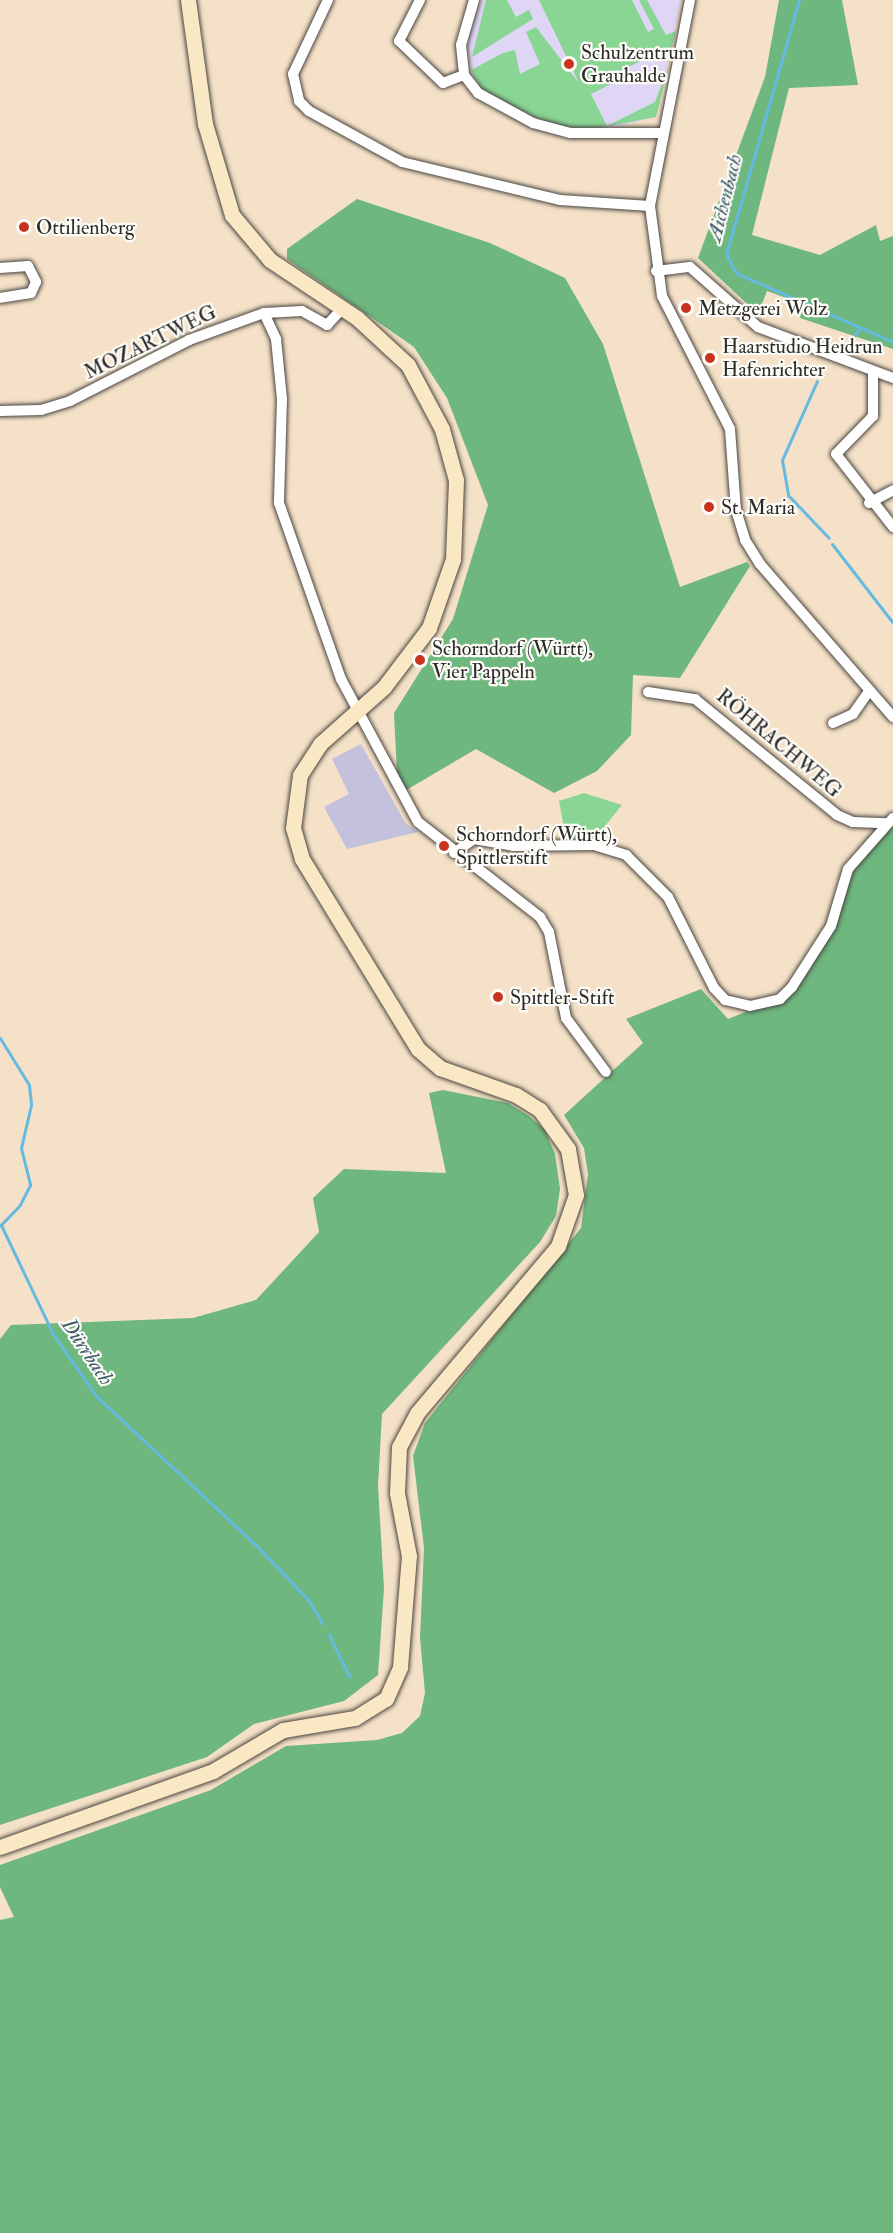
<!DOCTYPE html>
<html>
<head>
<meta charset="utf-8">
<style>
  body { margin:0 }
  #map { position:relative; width:893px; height:2233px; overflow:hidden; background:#f5e1c7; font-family:"IM FELL Double Pica",serif }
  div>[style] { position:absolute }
  .built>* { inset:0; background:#dfd5f5 }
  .industrial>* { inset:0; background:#c3c1db }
  .green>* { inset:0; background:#89d694 }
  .forest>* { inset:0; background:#6eb77e }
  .stream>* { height:3px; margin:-1.5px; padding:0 1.5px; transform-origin:1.5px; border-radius:1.5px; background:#64bae1 }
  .roads { filter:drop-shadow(0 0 2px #494642) drop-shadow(0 0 2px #494642) }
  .minor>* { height:10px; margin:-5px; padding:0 5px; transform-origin:5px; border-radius:5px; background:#fff }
  .secondary>* { height:15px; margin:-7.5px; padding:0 7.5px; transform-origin:7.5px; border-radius:7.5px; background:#fae7c3 }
  .dots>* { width:16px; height:16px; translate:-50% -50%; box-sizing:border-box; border:3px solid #fdfcf7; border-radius:50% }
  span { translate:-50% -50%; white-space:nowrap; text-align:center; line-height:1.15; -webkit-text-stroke:4.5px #fdfcf7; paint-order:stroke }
  .poi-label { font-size:20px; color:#2b2b2b }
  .left { translate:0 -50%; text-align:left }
  .street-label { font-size:20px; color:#2b2b2b }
  .water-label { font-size:21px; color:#3f5d6b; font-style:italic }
</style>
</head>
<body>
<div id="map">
  <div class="built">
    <div style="clip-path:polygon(481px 0,681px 0,656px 117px,603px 130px,553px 125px,520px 113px,472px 76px,467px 45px)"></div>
  </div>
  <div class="industrial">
    <div style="clip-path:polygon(361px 744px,406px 824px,418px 832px,347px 849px,324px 807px,349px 794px,332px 759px)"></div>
  </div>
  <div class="green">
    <div style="clip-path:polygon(486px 0,507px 0,516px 17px,529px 10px,533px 19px,472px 57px)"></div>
    <div style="clip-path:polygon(539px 0,632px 0,648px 32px,654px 29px,639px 0,647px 0,666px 35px,676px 31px,670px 55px,661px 51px,612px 75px,615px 82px,591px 94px,607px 126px,655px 102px,669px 65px,656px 117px,588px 130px,563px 126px,520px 113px,482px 90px,471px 70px,503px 53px,515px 50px,520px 74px,540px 64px,526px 32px,536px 27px,579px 83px)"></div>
    <div style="clip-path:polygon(584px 793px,622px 805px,596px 837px,566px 839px,559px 801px)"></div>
  </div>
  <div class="forest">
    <div style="clip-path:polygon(779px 0,842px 0,858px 85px,789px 88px,752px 235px,820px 255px,876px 225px,880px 241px,893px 236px,893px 349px,800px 318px,803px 304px,767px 291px,758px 314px,698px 258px,765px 77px)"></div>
    <div style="clip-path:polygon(357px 199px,490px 243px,565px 278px,603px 344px,680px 587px,747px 562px,750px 566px,680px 678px,633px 675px,631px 735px,597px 771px,554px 793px,476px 749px,403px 792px,397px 774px,394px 713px,453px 619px,488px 505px,447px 398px,414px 347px,287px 259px,287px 249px)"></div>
    <div style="clip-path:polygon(893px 825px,893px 2233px,0 2233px,0 1920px,14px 1917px,0 1887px,0 1865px,211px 1790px,286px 1746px,377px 1740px,402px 1733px,420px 1716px,425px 1693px,420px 1638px,424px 1548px,413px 1456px,425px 1423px,581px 1228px,588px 1174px,584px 1148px,564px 1115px,643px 1043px,626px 1019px,701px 989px,728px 1019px,792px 993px,832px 933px,855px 867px)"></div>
    <div style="clip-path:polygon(443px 1090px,508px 1103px,529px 1116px,545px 1130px,555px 1154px,560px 1189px,556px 1216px,540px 1242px,382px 1414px,378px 1486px,384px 1588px,378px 1675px,344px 1701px,254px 1724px,207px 1757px,0 1825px,0 1339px,11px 1325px,193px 1318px,256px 1300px,319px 1232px,313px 1198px,344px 1169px,446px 1173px,429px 1093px)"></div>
  </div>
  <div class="stream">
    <div style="left:799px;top:0;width:264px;rotate:106deg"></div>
    <div style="left:726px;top:254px;width:21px;rotate:62deg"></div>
    <div style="left:736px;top:273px;width:171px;rotate:23.7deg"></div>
    <div style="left:841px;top:354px;width:32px;rotate:-55deg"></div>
    <div style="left:817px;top:381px;width:86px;rotate:113.9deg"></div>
    <div style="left:782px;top:460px;width:36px;rotate:80deg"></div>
    <div style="left:788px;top:495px;width:59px;rotate:46.4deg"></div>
    <div style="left:832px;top:544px;width:100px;rotate:52.3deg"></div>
    <div style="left:0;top:1038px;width:55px;rotate:58.3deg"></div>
    <div style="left:29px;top:1085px;width:20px;rotate:84deg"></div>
    <div style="left:31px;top:1105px;width:44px;rotate:103.1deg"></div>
    <div style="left:21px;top:1148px;width:38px;rotate:76deg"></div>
    <div style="left:30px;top:1185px;width:22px;rotate:117deg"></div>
    <div style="left:20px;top:1205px;width:28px;rotate:134deg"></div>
    <div style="left:1px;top:1225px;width:121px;rotate:64.5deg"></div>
    <div style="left:53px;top:1334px;width:75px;rotate:55.3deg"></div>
    <div style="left:96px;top:1396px;width:221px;rotate:43deg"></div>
    <div style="left:258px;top:1547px;width:74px;rotate:46.6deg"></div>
    <div style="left:309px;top:1601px;width:26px;rotate:59deg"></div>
    <div style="left:329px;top:1635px;width:46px;rotate:64deg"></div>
  </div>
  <div class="roads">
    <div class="minor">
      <div style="left:328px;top:0;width:82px;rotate:115.3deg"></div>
      <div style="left:293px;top:74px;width:28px;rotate:77deg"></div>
      <div style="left:299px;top:101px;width:14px;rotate:45deg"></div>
      <div style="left:309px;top:111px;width:106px;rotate:28.7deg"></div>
      <div style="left:402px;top:162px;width:163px;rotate:13.5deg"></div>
      <div style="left:560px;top:200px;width:90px;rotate:3.8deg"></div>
      <div style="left:420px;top:0;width:46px;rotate:117.1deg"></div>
      <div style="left:399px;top:41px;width:61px;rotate:43.7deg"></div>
      <div style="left:443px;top:83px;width:22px;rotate:-21deg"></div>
      <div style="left:474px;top:0;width:47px;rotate:106.1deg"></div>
      <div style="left:461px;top:45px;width:30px;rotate:84deg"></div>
      <div style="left:464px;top:75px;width:23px;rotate:52deg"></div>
      <div style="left:478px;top:93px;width:63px;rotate:28.6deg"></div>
      <div style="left:533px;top:123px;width:38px;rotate:15deg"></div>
      <div style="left:570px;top:133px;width:91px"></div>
      <div style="left:690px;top:0;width:210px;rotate:101deg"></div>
      <div style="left:650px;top:206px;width:91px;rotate:82.4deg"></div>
      <div style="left:662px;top:296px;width:149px;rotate:62.9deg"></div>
      <div style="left:730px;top:429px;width:81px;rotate:85.8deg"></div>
      <div style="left:736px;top:510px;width:31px;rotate:73deg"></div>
      <div style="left:745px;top:540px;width:28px;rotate:58deg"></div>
      <div style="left:760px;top:564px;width:203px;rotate:49deg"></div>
      <div style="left:0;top:268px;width:28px;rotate:-4deg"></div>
      <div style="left:28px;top:266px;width:18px;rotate:63deg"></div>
      <div style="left:36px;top:282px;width:12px;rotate:114deg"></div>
      <div style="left:31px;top:293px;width:31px;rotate:171deg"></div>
      <div style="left:656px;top:271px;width:34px;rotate:-7deg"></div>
      <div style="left:690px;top:267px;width:91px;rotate:41.4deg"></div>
      <div style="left:758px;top:327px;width:144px;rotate:20.7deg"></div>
      <div style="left:264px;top:313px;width:29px;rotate:65deg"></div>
      <div style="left:276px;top:339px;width:60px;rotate:84.3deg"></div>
      <div style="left:282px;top:399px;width:104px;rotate:91.7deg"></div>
      <div style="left:279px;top:503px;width:187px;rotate:70.6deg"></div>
      <div style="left:341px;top:679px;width:162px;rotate:61.7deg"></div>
      <div style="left:418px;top:822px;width:155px;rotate:37.9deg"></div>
      <div style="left:540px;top:917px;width:17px;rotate:59deg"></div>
      <div style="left:549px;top:932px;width:88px;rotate:78.8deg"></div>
      <div style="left:566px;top:1018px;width:67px;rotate:53.5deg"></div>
      <div style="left:873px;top:371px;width:45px;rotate:90deg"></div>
      <div style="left:873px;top:416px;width:53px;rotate:134.2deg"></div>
      <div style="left:836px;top:454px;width:93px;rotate:52deg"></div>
      <div style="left:0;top:411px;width:41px;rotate:-1.4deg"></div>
      <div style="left:41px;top:410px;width:30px;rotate:-17deg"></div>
      <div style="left:70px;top:401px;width:134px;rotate:-27.1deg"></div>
      <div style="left:189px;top:340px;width:80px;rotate:-19.8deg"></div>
      <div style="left:264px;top:313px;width:38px;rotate:-3deg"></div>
      <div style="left:302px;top:311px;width:29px;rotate:29deg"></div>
      <div style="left:327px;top:325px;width:23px;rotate:-47deg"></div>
      <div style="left:869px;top:503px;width:27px;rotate:-28deg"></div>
      <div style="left:648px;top:692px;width:48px;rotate:8.5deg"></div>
      <div style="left:695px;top:699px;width:183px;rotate:39.2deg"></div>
      <div style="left:837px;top:815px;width:17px;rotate:24deg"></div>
      <div style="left:853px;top:822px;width:33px;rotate:2deg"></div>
      <div style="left:833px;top:723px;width:22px;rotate:-24deg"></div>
      <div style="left:853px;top:714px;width:29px;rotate:-55deg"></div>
      <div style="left:454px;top:853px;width:24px;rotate:-35deg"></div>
      <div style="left:474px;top:839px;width:40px;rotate:10deg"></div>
      <div style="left:513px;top:846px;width:81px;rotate:-0.7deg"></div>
      <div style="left:594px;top:845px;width:34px;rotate:17deg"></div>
      <div style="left:626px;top:855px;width:59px;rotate:45deg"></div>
      <div style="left:668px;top:897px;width:102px;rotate:63.2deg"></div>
      <div style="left:714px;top:988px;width:16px;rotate:47deg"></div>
      <div style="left:725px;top:1000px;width:26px;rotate:13deg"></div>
      <div style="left:750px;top:1006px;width:31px;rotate:-13deg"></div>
      <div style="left:780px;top:999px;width:17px;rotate:-45deg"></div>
      <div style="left:792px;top:987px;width:72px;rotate:-57.4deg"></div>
      <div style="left:831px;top:926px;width:59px;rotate:-73.4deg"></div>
      <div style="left:848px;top:869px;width:68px;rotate:-48.6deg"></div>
    </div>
    <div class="secondary">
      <div style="left:0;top:1847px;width:226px;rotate:-19.6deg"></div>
      <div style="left:213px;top:1771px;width:81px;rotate:-30.4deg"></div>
      <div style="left:283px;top:1730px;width:73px;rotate:-9.5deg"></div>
      <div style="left:355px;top:1718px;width:36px;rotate:-32deg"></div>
      <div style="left:386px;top:1699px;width:35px;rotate:-66deg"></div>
      <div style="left:400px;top:1667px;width:111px;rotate:-85.4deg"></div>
      <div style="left:409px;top:1556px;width:64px;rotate:-100.8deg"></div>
      <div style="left:397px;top:1493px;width:46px;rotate:-87.5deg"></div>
      <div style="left:399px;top:1447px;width:38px;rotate:-62deg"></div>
      <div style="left:417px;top:1413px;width:219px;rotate:-49.8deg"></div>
      <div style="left:558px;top:1246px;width:54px;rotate:-70.6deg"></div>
      <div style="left:576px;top:1195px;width:47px;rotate:-99.9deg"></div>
      <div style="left:568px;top:1149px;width:48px;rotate:-125.7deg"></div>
      <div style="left:540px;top:1110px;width:28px;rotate:-148deg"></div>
      <div style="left:516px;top:1095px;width:81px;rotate:-160.4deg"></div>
      <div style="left:440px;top:1068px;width:29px;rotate:-139deg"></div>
      <div style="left:418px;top:1049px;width:223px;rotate:-121.4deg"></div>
      <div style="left:302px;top:859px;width:32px;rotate:-106deg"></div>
      <div style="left:293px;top:828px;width:53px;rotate:-82.5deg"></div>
      <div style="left:300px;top:775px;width:37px;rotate:-57deg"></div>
      <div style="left:320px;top:744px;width:86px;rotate:-41.7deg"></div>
      <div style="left:384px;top:687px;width:74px;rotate:-52.7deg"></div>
      <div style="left:429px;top:628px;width:73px;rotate:-70.8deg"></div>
      <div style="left:453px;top:559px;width:79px;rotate:-87.8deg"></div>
      <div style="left:456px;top:480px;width:53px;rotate:-105.4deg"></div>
      <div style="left:442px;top:429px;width:72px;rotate:-118deg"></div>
      <div style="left:408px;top:365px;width:69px;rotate:-137.3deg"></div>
      <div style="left:357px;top:318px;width:105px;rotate:-146.3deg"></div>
      <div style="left:270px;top:260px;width:59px;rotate:-130.2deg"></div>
      <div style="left:232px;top:215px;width:95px;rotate:-106.5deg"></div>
      <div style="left:205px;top:124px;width:125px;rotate:-97.8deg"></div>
    </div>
  </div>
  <div class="dots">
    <div style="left:569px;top:64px;background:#c8321e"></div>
    <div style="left:24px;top:227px;background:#c8321e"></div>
    <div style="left:686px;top:308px;background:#c8321e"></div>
    <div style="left:710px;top:358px;background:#c8321e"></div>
    <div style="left:709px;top:507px;background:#c8321e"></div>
    <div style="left:420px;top:660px;background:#c8321e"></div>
    <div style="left:444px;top:846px;background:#c8321e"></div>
    <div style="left:498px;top:997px;background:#c8321e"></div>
  </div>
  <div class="poi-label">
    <span class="left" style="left:581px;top:64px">Schulzentrum<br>Grauhalde</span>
    <span class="left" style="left:36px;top:227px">Ottilienberg</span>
    <span class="left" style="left:698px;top:308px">Metzgerei Wolz</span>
    <span class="left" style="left:722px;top:358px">Haarstudio Heidrun<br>Hafenrichter</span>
    <span class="left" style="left:721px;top:507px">St. Maria</span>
    <span class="left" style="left:432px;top:660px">Schorndorf (Württ),<br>Vier Pappeln</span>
    <span class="left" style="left:456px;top:846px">Schorndorf (Württ),<br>Spittlerstift</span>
    <span class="left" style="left:510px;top:997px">Spittler-Stift</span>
  </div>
  <div class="street-label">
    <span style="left:150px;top:342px;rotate:-26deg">MOZARTWEG</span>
    <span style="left:779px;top:743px;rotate:40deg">RÖHRACHWEG</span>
  </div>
  <div class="water-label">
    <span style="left:725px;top:198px;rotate:-76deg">Aichenbach</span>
    <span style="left:87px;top:1352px;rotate:56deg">Dürrbach</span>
  </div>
</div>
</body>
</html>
